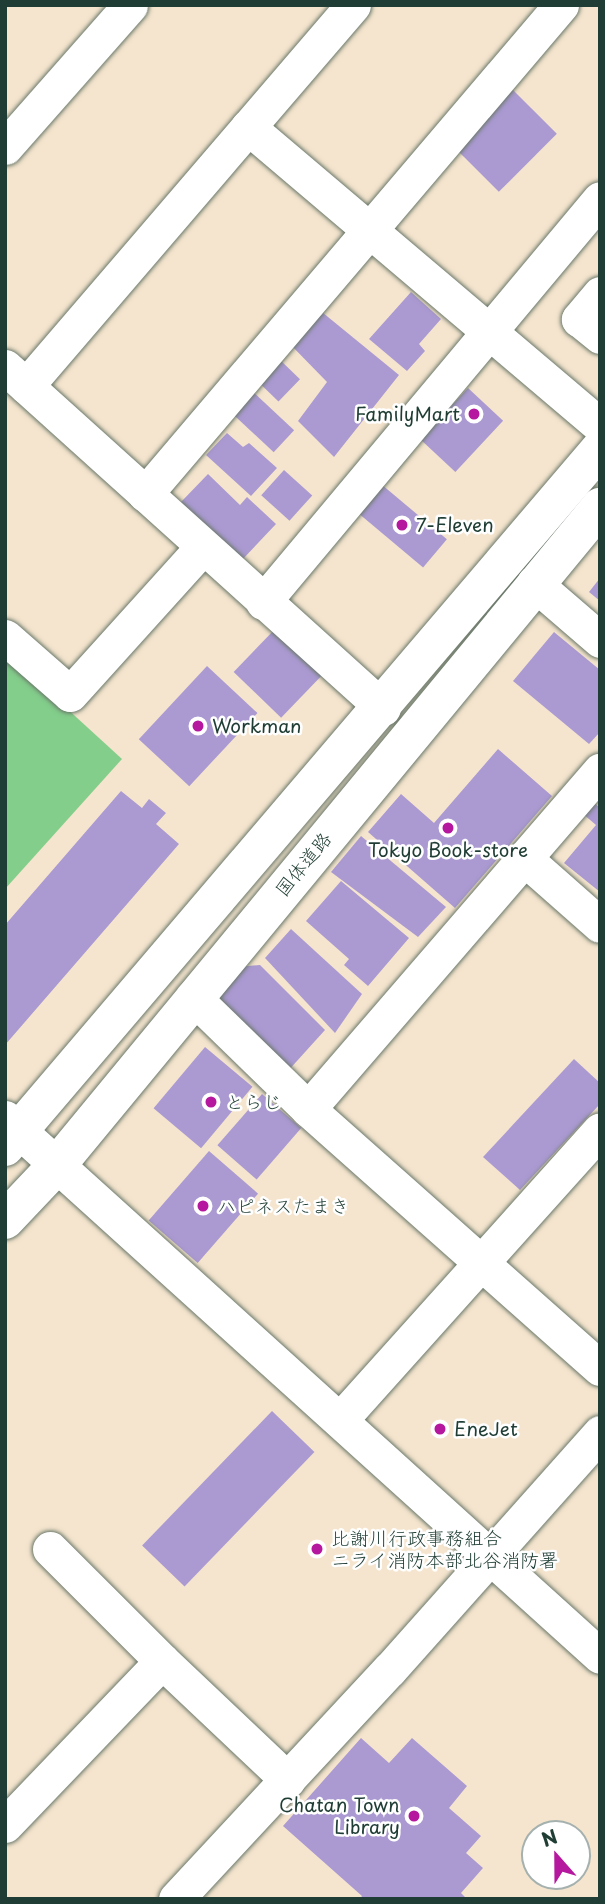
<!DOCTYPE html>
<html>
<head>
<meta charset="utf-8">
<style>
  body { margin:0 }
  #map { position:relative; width:605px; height:1904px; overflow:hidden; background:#f5e5ce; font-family:"Playpen Sans","Klee One",sans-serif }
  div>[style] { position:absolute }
  .green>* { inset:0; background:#83ce8b }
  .building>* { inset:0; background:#ab9ad2; transform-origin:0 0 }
  .roads { filter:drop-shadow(0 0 2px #6a786a) drop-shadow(0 0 2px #6a786a) }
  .minor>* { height:35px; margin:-17.5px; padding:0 17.5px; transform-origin:17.5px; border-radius:17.5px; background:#fff }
  .major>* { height:38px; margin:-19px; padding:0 19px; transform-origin:19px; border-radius:19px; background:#fff }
  .dots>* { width:19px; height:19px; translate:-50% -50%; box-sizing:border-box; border:4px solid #fff; border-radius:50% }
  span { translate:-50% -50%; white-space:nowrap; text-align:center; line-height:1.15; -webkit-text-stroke:5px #fff; paint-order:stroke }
  .poi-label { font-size:19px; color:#1f3d34 }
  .right { translate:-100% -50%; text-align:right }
  .left { translate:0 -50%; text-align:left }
  .street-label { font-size:19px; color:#1f3d34 }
  .frame { position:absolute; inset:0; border:7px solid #1f3d34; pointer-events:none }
  .north { position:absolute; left:521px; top:1820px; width:70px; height:70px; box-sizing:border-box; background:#fff; border:2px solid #a5b1ae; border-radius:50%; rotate:339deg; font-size:19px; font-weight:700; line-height:28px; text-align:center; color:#1f3d34 }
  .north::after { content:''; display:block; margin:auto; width:24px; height:32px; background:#b5179e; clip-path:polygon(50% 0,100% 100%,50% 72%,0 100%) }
</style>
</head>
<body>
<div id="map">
  <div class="green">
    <div style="clip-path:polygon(5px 652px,122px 759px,5px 889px)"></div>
  </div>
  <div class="building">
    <div style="left:513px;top:90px;width:62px;height:82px;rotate:45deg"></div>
    <div style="clip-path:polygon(411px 292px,441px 319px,419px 344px,425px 351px,407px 371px,369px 339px)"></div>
    <div style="clip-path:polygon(317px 308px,399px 375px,334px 457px,298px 421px,327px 382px,287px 341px)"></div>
    <div style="left:277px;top:357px;width:32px;height:31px;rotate:44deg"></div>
    <div style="left:468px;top:388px;width:48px;height:70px;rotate:43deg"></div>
    <div style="left:251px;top:390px;width:59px;height:30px;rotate:43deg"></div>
    <div style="clip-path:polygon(227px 433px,243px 447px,249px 443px,277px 468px,251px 496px,206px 455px)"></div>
    <div style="left:284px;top:470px;width:38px;height:34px;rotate:42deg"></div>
    <div style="clip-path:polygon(208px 474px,240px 505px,247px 497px,276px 524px,242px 560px,181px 502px)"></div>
    <div style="left:381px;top:484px;width:86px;height:37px;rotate:40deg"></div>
    <div style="clip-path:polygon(600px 578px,600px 601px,589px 592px)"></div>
    <div style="left:276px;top:628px;width:66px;height:61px;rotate:44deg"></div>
    <div style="clip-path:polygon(554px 632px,600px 670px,600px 732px,589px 744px,513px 681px)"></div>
    <div style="left:207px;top:666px;width:69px;height:100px;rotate:43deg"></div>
    <div style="clip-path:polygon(498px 749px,552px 796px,455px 908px,368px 832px,401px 794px,434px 823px)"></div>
    <div style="clip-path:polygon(121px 791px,142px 808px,149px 799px,166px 813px,156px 824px,179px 844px,5px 1045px,5px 925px)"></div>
    <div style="clip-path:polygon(592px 801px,600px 808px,600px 892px,564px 863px,596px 825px,582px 813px)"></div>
    <div style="clip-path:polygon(361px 836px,446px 907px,418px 937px,331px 872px)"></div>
    <div style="clip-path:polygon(341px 881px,409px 938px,368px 986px,344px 965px,349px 959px,306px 921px)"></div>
    <div style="clip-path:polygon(291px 929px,362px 994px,335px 1033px,265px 958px)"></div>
    <div style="clip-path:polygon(260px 965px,325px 1030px,287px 1072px,218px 1006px,223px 979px,237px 967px)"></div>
    <div style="left:205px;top:1047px;width:62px;height:80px;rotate:40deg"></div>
    <div style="clip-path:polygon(574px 1059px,600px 1083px,600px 1104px,520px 1190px,483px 1157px)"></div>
    <div style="left:262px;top:1094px;width:52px;height:68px;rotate:41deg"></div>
    <div style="left:209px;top:1151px;width:65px;height:92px;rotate:41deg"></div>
    <div style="left:272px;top:1411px;width:59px;height:187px;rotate:44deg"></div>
    <div style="clip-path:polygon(361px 1738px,389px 1763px,412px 1738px,467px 1786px,449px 1808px,481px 1836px,466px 1853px,483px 1868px,461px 1893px,467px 1899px,360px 1899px,362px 1896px,283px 1826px)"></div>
  </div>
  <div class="roads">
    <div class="minor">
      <div style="left:248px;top:127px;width:462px;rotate:40.3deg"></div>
      <div style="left:5px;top:147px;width:189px;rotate:-48.6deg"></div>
      <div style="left:600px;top:294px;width:33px;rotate:130deg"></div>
      <div style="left:579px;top:319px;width:27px;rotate:39deg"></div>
      <div style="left:5px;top:367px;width:509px;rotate:42.05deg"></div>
      <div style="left:26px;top:386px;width:502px;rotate:-49.36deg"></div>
      <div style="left:145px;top:494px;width:642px;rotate:-49.61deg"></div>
      <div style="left:534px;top:583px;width:87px;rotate:40.8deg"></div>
      <div style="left:263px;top:602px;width:525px;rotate:-50.1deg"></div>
      <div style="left:5px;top:637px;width:86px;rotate:41.2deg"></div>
      <div style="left:70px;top:694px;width:198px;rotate:-47.9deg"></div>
      <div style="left:524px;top:858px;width:101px;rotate:41.4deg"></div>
      <div style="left:193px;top:997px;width:161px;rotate:44.2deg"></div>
      <div style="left:308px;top:1109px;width:390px;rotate:41.6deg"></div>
      <div style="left:308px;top:1109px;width:447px;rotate:-49.2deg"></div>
      <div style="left:5px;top:1118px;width:802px;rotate:42.12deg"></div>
      <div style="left:340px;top:1420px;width:389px;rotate:-48.1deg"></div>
      <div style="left:50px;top:1549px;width:158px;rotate:45deg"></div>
      <div style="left:5px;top:1825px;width:227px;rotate:-46.2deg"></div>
      <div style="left:162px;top:1661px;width:173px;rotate:43.4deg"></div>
      <div style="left:176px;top:1899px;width:314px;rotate:-47.1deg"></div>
      <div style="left:390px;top:1669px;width:316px;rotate:-48.3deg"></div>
    </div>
    <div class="major">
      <div style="left:5px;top:1147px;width:917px;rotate:-49.55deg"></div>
      <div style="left:5px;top:1220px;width:77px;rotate:-46.6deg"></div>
      <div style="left:58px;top:1164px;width:852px;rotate:-50.48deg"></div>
    </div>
  </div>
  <div class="dots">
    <div style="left:474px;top:414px;background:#b5179e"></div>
    <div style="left:402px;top:525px;background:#b5179e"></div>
    <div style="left:198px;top:726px;background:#b5179e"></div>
    <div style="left:448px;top:828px;background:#b5179e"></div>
    <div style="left:211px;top:1102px;background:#b5179e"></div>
    <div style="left:203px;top:1206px;background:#b5179e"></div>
    <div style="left:440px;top:1429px;background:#b5179e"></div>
    <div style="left:317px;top:1549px;background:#b5179e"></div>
    <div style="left:414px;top:1816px;background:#b5179e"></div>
  </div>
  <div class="poi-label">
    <span class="right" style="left:460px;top:414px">FamilyMart</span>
    <span class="left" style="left:416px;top:525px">7-Eleven</span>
    <span class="left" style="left:212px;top:726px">Workman</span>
    <span style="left:448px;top:850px">Tokyo Book-store</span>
    <span class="left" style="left:225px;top:1102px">とらじ</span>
    <span class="left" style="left:217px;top:1206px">ハピネスたまき</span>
    <span class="left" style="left:454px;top:1429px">EneJet</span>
    <span class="left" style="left:331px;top:1549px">比謝川行政事務組合<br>ニライ消防本部北谷消防署</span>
    <span class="right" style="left:400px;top:1816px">Chatan Town<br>Library</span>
  </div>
  <div class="street-label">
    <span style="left:303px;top:864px;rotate:-51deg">国体道路</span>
  </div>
  <div class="frame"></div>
  <div class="north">N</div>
</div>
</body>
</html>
